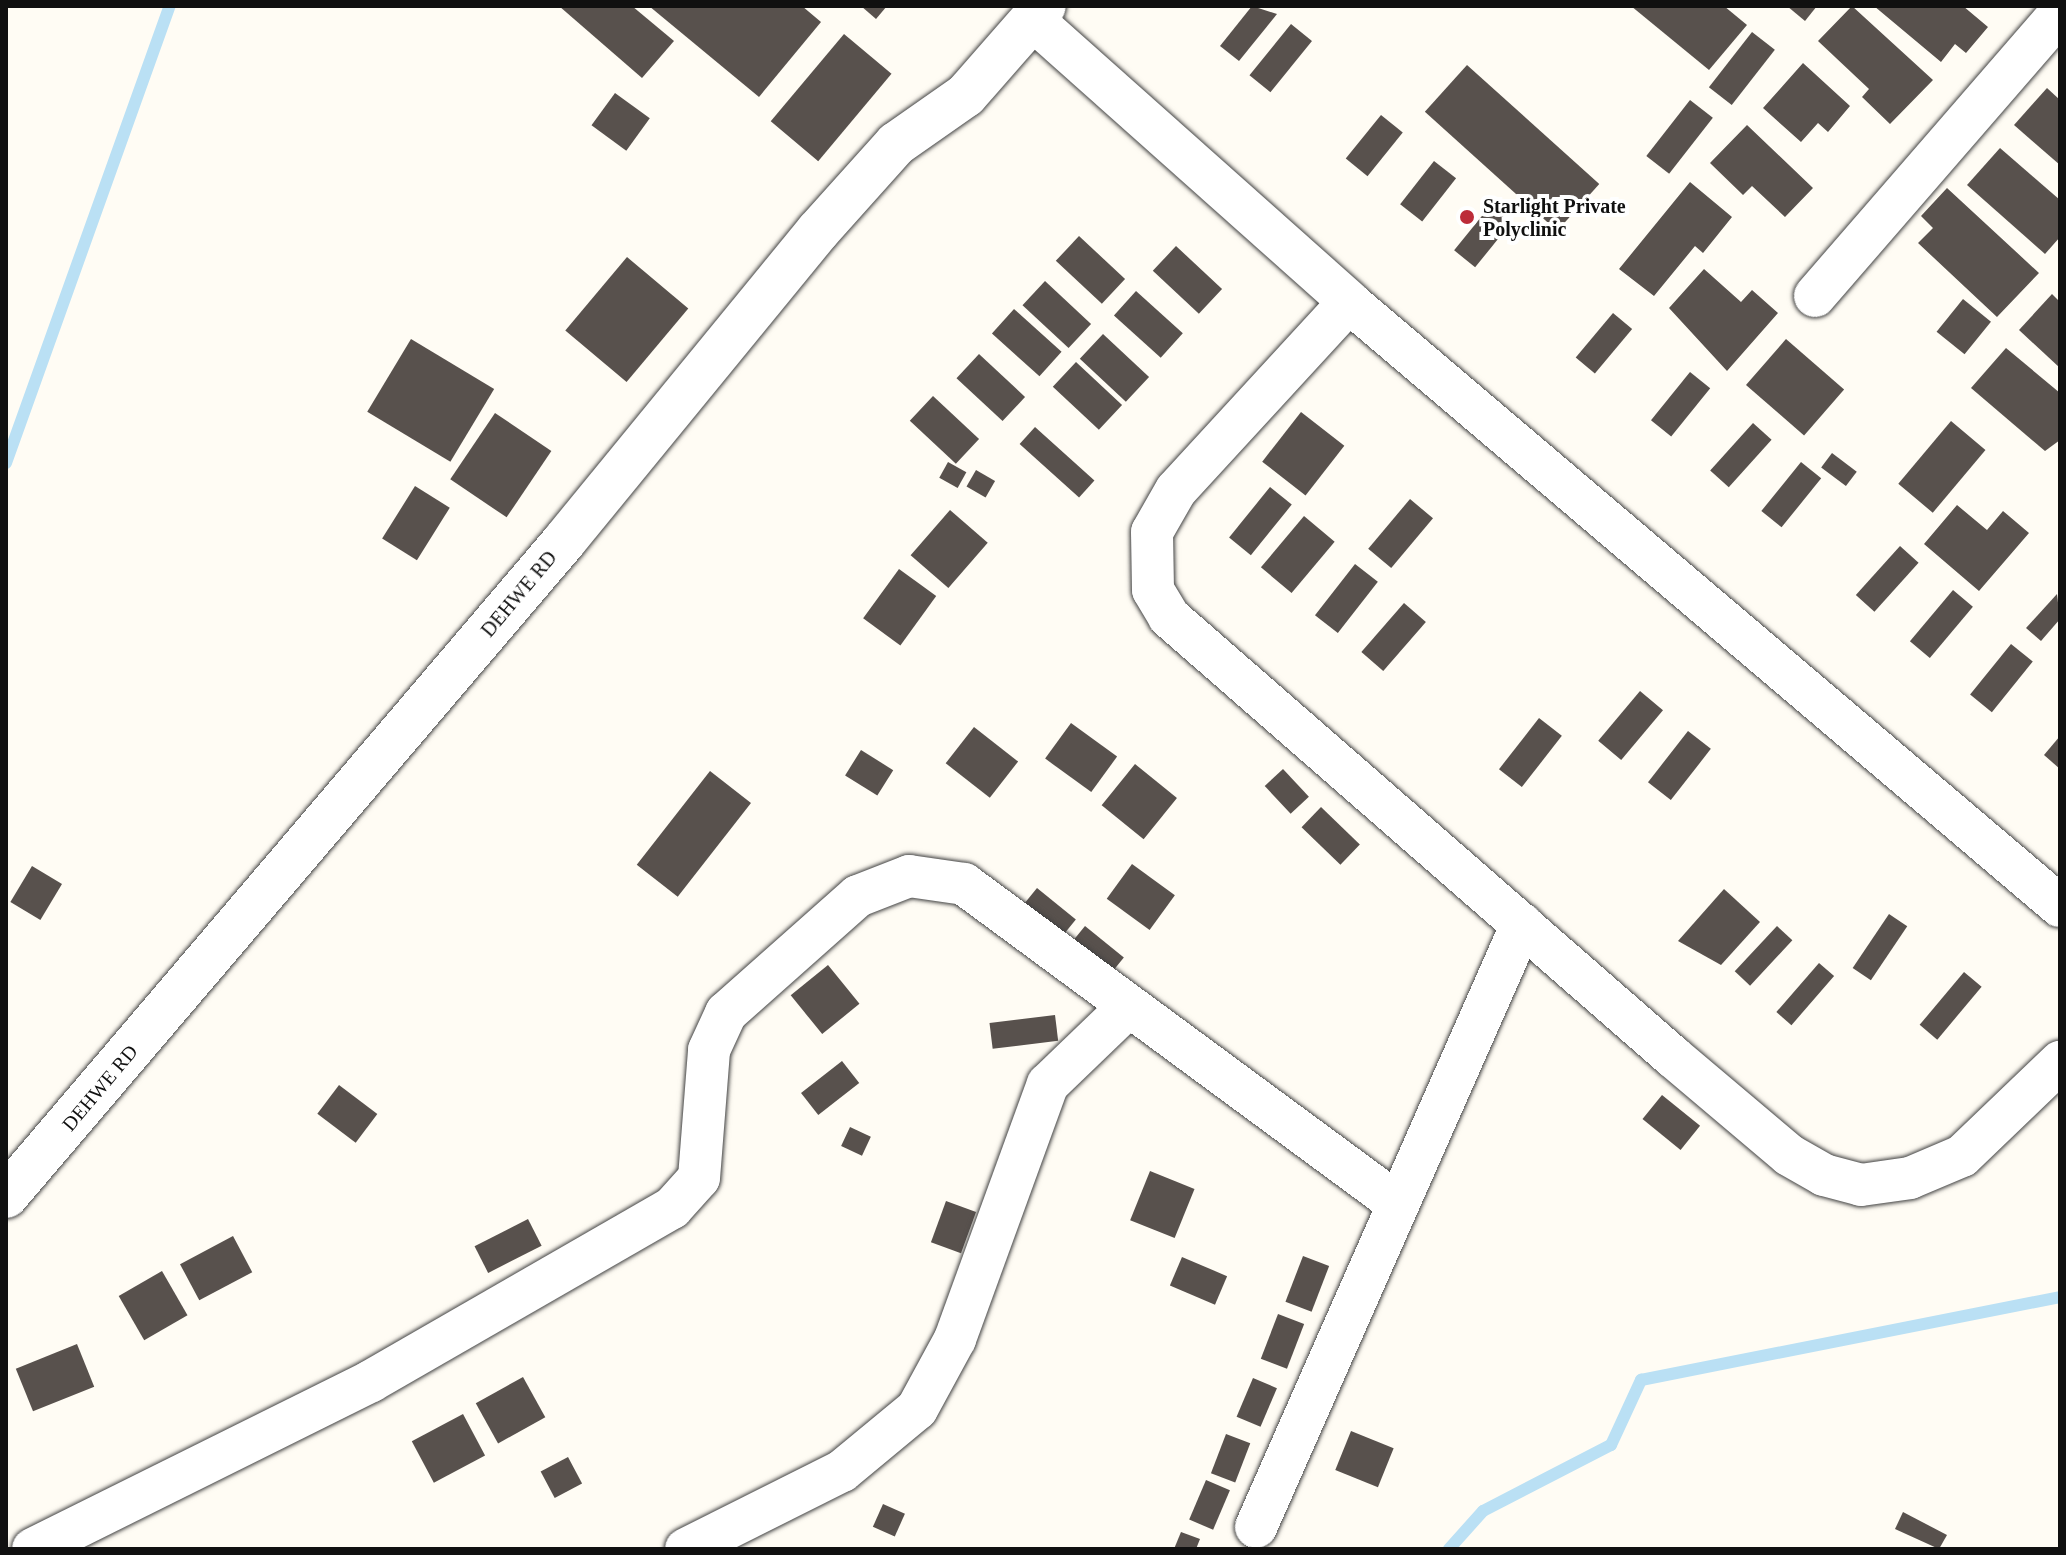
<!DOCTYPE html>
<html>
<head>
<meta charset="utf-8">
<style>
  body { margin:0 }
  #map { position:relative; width:2066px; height:1555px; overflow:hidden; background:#fffcf4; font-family:Georgia,serif }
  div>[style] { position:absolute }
  .stream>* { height:12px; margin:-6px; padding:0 6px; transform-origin:6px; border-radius:6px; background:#bae0f4 }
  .building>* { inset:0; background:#58514d; transform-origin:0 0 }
  .roads { filter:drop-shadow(0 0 2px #434343) drop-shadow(0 0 2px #434343) }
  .minor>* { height:42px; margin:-21px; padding:0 21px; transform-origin:21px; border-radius:21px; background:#fff }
  .tertiary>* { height:44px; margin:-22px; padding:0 22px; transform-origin:22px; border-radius:22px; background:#fff }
  .dots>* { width:22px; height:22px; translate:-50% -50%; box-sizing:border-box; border:4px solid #fff; border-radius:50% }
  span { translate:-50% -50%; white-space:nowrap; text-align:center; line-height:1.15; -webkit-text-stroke:8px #fff; paint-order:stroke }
  .poi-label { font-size:20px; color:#101010; font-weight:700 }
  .left { translate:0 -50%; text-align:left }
  .street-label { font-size:20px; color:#101010 }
  .frame { position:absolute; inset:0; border:8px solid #101010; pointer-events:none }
</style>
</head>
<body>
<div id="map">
  <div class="stream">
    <div style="left:6px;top:463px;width:486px;rotate:-70.3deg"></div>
    <div style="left:1449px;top:1549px;width:51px;rotate:-48.2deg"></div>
    <div style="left:1483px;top:1511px;width:144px;rotate:-27.3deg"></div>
    <div style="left:1611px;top:1445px;width:72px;rotate:-65.2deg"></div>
    <div style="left:1641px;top:1380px;width:427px;rotate:-11.2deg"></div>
  </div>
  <div class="building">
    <div style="clip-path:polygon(559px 6px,632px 6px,674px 41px,642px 78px)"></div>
    <div style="clip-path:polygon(649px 6px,802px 6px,821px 22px,759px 97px)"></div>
    <div style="clip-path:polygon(861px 6px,887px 6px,876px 19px)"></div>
    <div style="clip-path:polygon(1252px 6px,1277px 14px,1239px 61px,1220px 46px)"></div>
    <div style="clip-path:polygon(1631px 6px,1724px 6px,1747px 25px,1709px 70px)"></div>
    <div style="clip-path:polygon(1787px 6px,1817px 6px,1805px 21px)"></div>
    <div style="clip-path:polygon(1852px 6px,1933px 80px,1890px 124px,1862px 97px,1869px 89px,1818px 41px)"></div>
    <div style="clip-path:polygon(1874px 6px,1963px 6px,1988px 27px,1966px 53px,1955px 44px,1941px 62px)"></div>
    <div style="left:1291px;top:24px;width:27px;height:66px;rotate:39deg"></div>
    <div style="left:1752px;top:32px;width:29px;height:70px;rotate:38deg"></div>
    <div style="left:844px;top:34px;width:62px;height:114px;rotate:40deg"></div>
    <div style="clip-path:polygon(1803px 63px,1850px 106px,1828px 132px,1818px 123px,1801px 142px,1763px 108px)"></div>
    <div style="left:1467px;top:65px;width:178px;height:63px;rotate:42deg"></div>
    <div style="clip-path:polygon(2047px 88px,2060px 100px,2060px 165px,2014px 125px)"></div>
    <div style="left:615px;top:93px;width:43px;height:40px;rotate:36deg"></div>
    <div style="left:1690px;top:100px;width:29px;height:71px;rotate:38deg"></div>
    <div style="left:1381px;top:115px;width:28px;height:56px;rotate:39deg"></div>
    <div style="clip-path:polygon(1747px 125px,1813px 188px,1785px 217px,1752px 186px,1743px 195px,1710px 163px)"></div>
    <div style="clip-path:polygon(2000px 148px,2060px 200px,2060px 237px,2045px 254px,1967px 185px)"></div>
    <div style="left:1434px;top:161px;width:28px;height:55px;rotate:38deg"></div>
    <div style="clip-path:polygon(1690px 182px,1732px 217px,1703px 253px,1695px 246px,1654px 296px,1619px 269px)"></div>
    <div style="clip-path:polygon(1947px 188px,2039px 273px,1997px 317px,1918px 243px,1933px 228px,1921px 216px)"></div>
    <div style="left:1490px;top:206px;width:27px;height:57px;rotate:39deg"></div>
    <div style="left:1079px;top:236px;width:63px;height:34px;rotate:43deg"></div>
    <div style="left:1176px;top:246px;width:63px;height:34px;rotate:43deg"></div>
    <div style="left:627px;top:257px;width:80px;height:96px;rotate:40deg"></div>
    <div style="clip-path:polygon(1704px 269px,1741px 302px,1752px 290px,1778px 313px,1727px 371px,1669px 308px)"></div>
    <div style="left:1045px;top:281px;width:63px;height:33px;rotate:43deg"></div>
    <div style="left:1136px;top:291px;width:63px;height:33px;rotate:42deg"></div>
    <div style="clip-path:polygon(2052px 294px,2060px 302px,2060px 368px,2019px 330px)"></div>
    <div style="left:1963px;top:299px;width:36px;height:42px;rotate:39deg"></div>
    <div style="left:1014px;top:309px;width:64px;height:33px;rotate:42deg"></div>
    <div style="left:1613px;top:313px;width:25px;height:58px;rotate:40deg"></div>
    <div style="left:1103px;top:334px;width:63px;height:34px;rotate:43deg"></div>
    <div style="left:411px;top:339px;width:97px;height:85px;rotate:31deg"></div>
    <div style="left:1786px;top:339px;width:77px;height:61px;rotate:41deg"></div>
    <div style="clip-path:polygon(2006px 348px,2060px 393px,2060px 440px,2045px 451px,1971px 388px)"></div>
    <div style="left:979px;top:354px;width:63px;height:33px;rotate:43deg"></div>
    <div style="left:1076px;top:362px;width:63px;height:34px;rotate:43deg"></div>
    <div style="left:1690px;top:372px;width:26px;height:62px;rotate:39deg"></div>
    <div style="left:933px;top:396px;width:63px;height:34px;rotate:43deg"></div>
    <div style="left:1301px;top:412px;width:55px;height:63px;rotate:38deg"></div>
    <div style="left:495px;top:413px;width:68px;height:80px;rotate:34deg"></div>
    <div style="left:1951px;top:421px;width:45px;height:82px;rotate:40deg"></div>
    <div style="left:1753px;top:423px;width:25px;height:64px;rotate:42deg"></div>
    <div style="left:1035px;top:427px;width:80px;height:23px;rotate:42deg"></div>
    <div style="left:1832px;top:453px;width:31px;height:18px;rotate:37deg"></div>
    <div style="left:948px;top:462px;width:21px;height:18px;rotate:29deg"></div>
    <div style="left:1801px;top:462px;width:26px;height:63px;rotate:39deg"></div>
    <div style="left:976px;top:470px;width:22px;height:19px;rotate:30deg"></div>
    <div style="left:415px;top:486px;width:41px;height:62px;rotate:32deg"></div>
    <div style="left:1270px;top:487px;width:28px;height:65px;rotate:39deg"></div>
    <div style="left:1410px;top:499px;width:30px;height:65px;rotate:40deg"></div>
    <div style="clip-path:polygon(1957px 505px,1987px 530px,2003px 511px,2029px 533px,1979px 591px,1924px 544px)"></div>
    <div style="left:950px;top:510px;width:50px;height:60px;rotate:41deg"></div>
    <div style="left:1304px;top:516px;width:40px;height:67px;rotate:40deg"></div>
    <div style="left:1900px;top:546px;width:25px;height:66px;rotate:42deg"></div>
    <div style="left:1355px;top:564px;width:29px;height:65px;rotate:38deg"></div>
    <div style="left:899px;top:569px;width:46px;height:61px;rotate:36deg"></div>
    <div style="left:1953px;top:590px;width:26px;height:67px;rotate:40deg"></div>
    <div style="clip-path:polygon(2057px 594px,2060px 619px,2041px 641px,2026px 628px)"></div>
    <div style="left:1404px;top:603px;width:29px;height:65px;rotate:41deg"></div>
    <div style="left:2011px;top:644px;width:28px;height:65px;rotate:39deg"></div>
    <div style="left:1640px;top:691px;width:30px;height:65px;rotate:40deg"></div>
    <div style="left:1539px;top:718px;width:29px;height:65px;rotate:38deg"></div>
    <div style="left:1071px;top:723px;width:57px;height:44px;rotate:36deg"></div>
    <div style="left:974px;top:727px;width:56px;height:46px;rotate:38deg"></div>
    <div style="left:1688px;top:731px;width:29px;height:65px;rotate:38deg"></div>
    <div style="clip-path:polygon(2060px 736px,2060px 769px,2044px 755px)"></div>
    <div style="left:861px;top:750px;width:38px;height:30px;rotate:32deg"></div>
    <div style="left:1135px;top:764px;width:54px;height:53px;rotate:39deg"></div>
    <div style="left:1283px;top:769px;width:38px;height:25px;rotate:47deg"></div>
    <div style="left:710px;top:771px;width:52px;height:119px;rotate:38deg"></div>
    <div style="left:1321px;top:807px;width:54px;height:28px;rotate:44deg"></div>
    <div style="left:1132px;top:864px;width:53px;height:43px;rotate:36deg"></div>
    <div style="left:32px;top:866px;width:35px;height:42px;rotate:31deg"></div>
    <div style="left:1037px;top:888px;width:50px;height:19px;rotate:39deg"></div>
    <div style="clip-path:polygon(1724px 889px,1760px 922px,1721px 965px,1678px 941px)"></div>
    <div style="left:1889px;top:914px;width:22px;height:65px;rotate:34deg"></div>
    <div style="left:1085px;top:926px;width:50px;height:20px;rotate:39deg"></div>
    <div style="left:1777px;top:926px;width:21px;height:62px;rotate:43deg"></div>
    <div style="left:1819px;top:963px;width:20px;height:65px;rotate:41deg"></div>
    <div style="left:828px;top:965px;width:50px;height:48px;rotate:51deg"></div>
    <div style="left:1964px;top:972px;width:23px;height:69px;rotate:40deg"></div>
    <div style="left:1055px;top:1015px;width:26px;height:66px;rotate:83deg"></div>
    <div style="left:842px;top:1061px;width:28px;height:52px;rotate:52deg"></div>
    <div style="left:339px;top:1085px;width:48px;height:36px;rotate:37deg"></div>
    <div style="left:1662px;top:1095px;width:49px;height:31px;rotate:39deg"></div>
    <div style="left:850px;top:1127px;width:23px;height:21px;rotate:25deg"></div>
    <div style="left:1150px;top:1171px;width:48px;height:53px;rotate:22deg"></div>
    <div style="left:946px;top:1201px;width:32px;height:44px;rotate:20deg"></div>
    <div style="left:528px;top:1219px;width:30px;height:60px;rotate:63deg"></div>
    <div style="left:233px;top:1236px;width:41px;height:60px;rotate:62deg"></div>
    <div style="left:1303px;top:1256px;width:28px;height:49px;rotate:21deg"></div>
    <div style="left:1182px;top:1257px;width:49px;height:31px;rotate:23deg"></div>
    <div style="left:162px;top:1271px;width:51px;height:50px;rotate:60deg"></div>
    <div style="left:1278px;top:1314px;width:28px;height:48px;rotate:21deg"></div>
    <div style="left:77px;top:1344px;width:46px;height:66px;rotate:68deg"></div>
    <div style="left:523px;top:1377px;width:46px;height:54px;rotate:61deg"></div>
    <div style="left:1253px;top:1378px;width:26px;height:42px;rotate:23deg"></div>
    <div style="left:463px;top:1414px;width:47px;height:58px;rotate:62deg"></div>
    <div style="left:1351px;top:1431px;width:46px;height:42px;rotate:22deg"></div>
    <div style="left:1226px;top:1434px;width:26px;height:42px;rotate:21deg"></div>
    <div style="left:568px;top:1457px;width:30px;height:31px;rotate:62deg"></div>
    <div style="left:1206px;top:1480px;width:26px;height:43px;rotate:23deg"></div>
    <div style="left:883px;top:1504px;width:24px;height:25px;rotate:24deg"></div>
    <div style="clip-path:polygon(1903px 1512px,1947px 1535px,1939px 1549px,1895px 1529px)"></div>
    <div style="clip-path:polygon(1181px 1532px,1200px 1539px,1196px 1549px,1174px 1549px)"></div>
  </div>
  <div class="roads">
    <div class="minor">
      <div style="left:1033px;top:20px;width:424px;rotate:41.7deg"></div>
      <div style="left:1349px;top:302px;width:933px;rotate:40.35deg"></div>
      <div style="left:1815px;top:296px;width:374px;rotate:-49.1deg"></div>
      <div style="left:1349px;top:302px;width:255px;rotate:132.6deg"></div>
      <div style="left:1176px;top:490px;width:48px;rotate:119.7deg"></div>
      <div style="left:1152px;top:532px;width:58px;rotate:89deg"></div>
      <div style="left:1153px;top:590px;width:31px;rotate:59deg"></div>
      <div style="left:1169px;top:617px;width:668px;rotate:41.11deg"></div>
      <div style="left:1672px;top:1056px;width:153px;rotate:40.2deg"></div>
      <div style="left:1789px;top:1155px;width:40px;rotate:29.7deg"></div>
      <div style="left:1824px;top:1175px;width:38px;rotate:15deg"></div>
      <div style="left:1861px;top:1185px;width:49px;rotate:-8.1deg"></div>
      <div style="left:1910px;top:1178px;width:56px;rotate:-22.9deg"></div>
      <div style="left:1962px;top:1156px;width:136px;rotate:-43.8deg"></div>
      <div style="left:1256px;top:1527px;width:659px;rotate:-66.2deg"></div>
      <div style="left:33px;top:1549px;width:377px;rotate:-26.4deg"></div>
      <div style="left:371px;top:1381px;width:347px;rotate:-29.9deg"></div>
      <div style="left:672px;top:1208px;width:40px;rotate:-48deg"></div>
      <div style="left:699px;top:1178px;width:128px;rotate:-85.5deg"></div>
      <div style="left:709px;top:1050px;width:41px;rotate:-65.3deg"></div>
      <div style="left:726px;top:1013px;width:176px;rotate:-41.6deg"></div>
      <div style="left:858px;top:896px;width:55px;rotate:-21.4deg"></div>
      <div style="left:909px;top:876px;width:56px;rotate:8.3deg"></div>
      <div style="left:964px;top:884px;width:539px;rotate:36.4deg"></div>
      <div style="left:686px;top:1549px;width:174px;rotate:-26.6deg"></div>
      <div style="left:842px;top:1471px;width:97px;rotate:-39.6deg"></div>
      <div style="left:917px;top:1409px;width:80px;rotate:-61.5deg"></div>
      <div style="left:955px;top:1339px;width:271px;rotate:-70deg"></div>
      <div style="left:1048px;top:1084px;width:108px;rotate:-43.9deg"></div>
    </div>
    <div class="tertiary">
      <div style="left:6px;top:1196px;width:862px;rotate:-49.56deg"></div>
      <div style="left:565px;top:540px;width:399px;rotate:-50.7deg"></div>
      <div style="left:818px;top:231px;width:117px;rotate:-48.1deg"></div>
      <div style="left:896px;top:144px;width:85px;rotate:-35deg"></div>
      <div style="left:966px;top:95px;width:118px;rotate:-48.8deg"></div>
    </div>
  </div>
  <div class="dots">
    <div style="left:1467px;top:217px;background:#bc2c38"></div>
  </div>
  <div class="poi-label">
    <span class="left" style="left:1483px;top:218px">Starlight Private<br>Polyclinic</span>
  </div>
  <div class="street-label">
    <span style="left:519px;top:594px;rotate:-50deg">DEHWE RD</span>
    <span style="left:100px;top:1088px;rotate:-50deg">DEHWE RD</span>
  </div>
  <div class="frame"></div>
</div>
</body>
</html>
